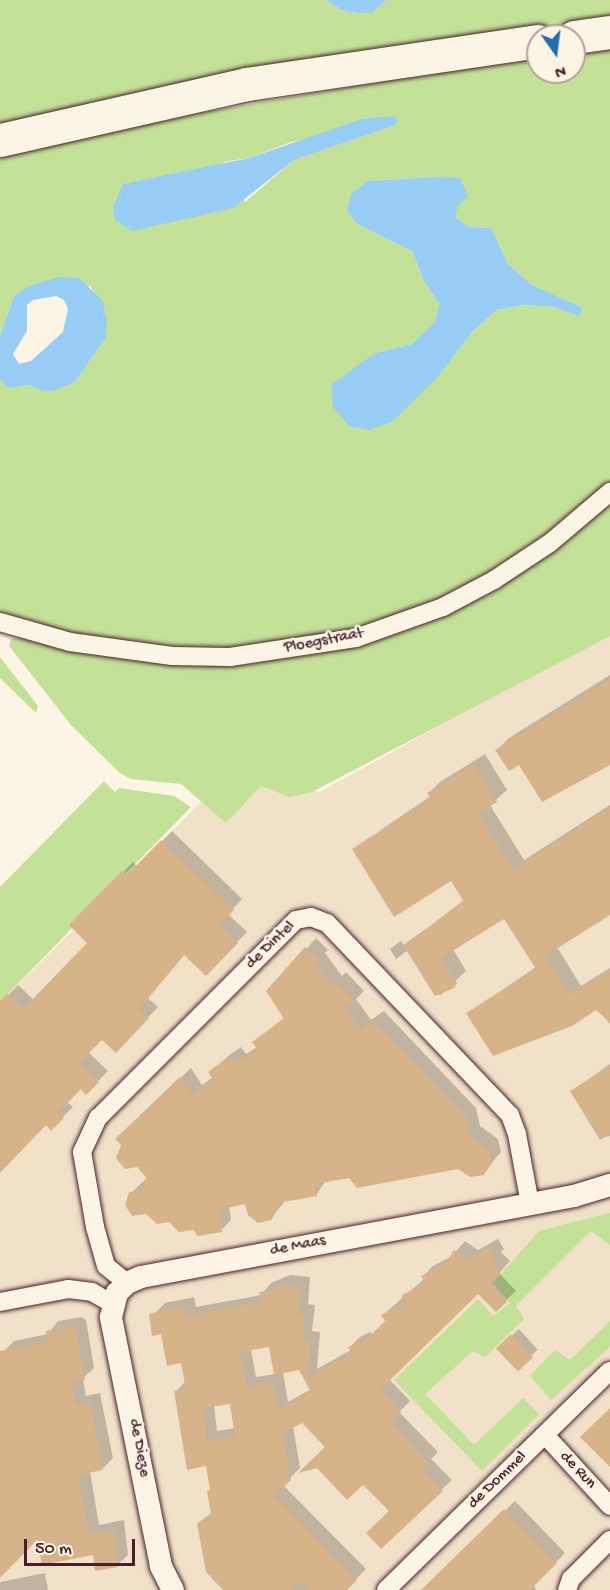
<!DOCTYPE html>
<html>
<head>
<meta charset="utf-8">
<style>
  body { margin:0 }
  #map { position:relative; width:610px; height:1590px; overflow:hidden; background:#fcf5e5; font-family:"Gochi Hand",sans-serif }
  div>[style] { position:absolute }
  .built>* { inset:0; background:#f1e1c9 }
  .green>* { inset:0; background:#c4e198 }
  .water>* { inset:0; background:#98cdf6 }
  .shadow>* { inset:0; background:#0003; transform-origin:0 0 }
  .building>* { inset:0; background:#d6b388; transform-origin:0 0 }
  .roads { filter:drop-shadow(0 0 2px #4a1f2b) drop-shadow(0 0 2px #4a1f2b) }
  .minor>* { height:18px; margin:-9px; padding:0 9px; transform-origin:9px; border-radius:9px; background:#fcf5e5 }
  .tertiary>* { height:22px; margin:-11px; padding:0 11px; transform-origin:11px; border-radius:11px; background:#fcf5e5 }
  .motorway>* { height:33px; margin:-16.5px; padding:0 16.5px; transform-origin:16.5px; border-radius:16.5px; background:#fcf5e5 }
  span { translate:-50% -50%; white-space:nowrap; text-align:center; line-height:1.15; -webkit-text-stroke:5px #fcf5e5; paint-order:stroke }
  .street-label { font-size:16px; color:#4a1f2b }
  .north { position:absolute; left:526px; top:24px; width:60px; height:60px; box-sizing:border-box; background:#fcf5e5; border:2px solid #b59f9b; border-radius:50%; rotate:166deg; font-size:16px; font-weight:700; line-height:24px; text-align:center; color:#4a1f2b }
  .north::after { content:''; display:block; margin:auto; width:21px; height:27px; background:#1f6fb2; clip-path:polygon(50% 0,100% 100%,50% 72%,0 100%) }
  .scale { position:absolute; left:24px; top:1539px; width:111px; height:27px; box-sizing:border-box; border:3px solid #4a1f2b; border-top:0; padding-left:8px; font-size:18px; line-height:21px; white-space:nowrap; color:#4a1f2b; -webkit-text-stroke:4px #fcf5e5; paint-order:stroke }
</style>
</head>
<body>
<div id="map">
  <div class="built">
    <div style="clip-path:polygon(610px 631px,610px 1590px,0 1590px,0 1003px,209px 794px,269px 779px,320px 792px)"></div>
  </div>
  <div class="green">
    <div style="clip-path:polygon(0 0,325px 0,342px 10px,357px 13px,372px 13px,387px 0,610px 0,610px 20px,472px 35px,0 127px)"></div>
    <div style="clip-path:polygon(evenodd,610px 43px,610px 486px,547px 539px,439px 602px,355px 633px,231px 652px,173px 649px,71px 636px,0 615px,0 379px,8px 387px,28px 385px,43px 391px,75px 382px,105px 339px,91px 286px,14px 296px,0 336px,0 157px,169px 118px,538px 55px,538px 72px,574px 72px,574px 49px,610px 43px,392px 126px,294px 160px,245px 202px,223px 162px,249px 158px,291px 142px,392px 126px,610px 43px,433px 177px,460px 179px,455px 217px,469px 227px,491px 228px,508px 264px,532px 285px,582px 307px,578px 316px,554px 307px,523px 305px,497px 310px,472px 332px,437px 378px,375px 353px,412px 344px,435px 322px,439px 304px,424px 281px,412px 251px,357px 224px,368px 181px,433px 177px)"></div>
    <div style="clip-path:polygon(610px 500px,610px 636px,312px 792px,290px 797px,261px 786px,226px 823px,181px 784px,131px 779px,120px 773px,71px 725px,9px 646px,11px 639px,27px 637px,232px 663px,302px 656px,358px 644px,405px 629px)"></div>
    <div style="clip-path:polygon(0 657px,38px 706px,36px 713px,0 678px)"></div>
    <div style="clip-path:polygon(104px 781px,115px 792px,119px 788px,174px 796px,191px 807px,0 1002px,0 887px)"></div>
    <div style="clip-path:polygon(610px 1213px,610px 1245px,591px 1231px,516px 1306px,524px 1319px,485px 1357px,473px 1351px,425px 1394px,474px 1445px,523px 1398px,539px 1414px,482px 1471px,394px 1380px,478px 1299px,493px 1316px,510px 1303px,493px 1283px,539px 1231px)"></div>
    <div style="clip-path:polygon(610px 1321px,610px 1347px,551px 1400px,530px 1376px,555px 1350px,570px 1360px)"></div>
  </div>
  <div class="water">
    <div style="clip-path:polygon(325px 0,387px 0,372px 13px,357px 13px,342px 10px)"></div>
    <div style="clip-path:polygon(394px 116px,398px 121px,393px 126px,294px 160px,233px 208px,132px 231px,115px 220px,113px 207px,123px 184px,249px 158px,362px 119px)"></div>
    <div style="clip-path:polygon(433px 177px,460px 178px,468px 197px,458px 205px,455px 217px,469px 227px,491px 228px,508px 264px,532px 285px,582px 307px,581px 313px,578px 316px,554px 307px,523px 305px,497px 310px,472px 332px,437px 378px,393px 421px,370px 430px,349px 426px,333px 407px,331px 385px,375px 353px,412px 344px,435px 322px,439px 304px,424px 281px,412px 251px,357px 224px,347px 210px,351px 194px,368px 181px)"></div>
    <div style="clip-path:polygon(evenodd,60px 277px,79px 278px,102px 300px,107px 321px,105px 339px,75px 382px,56px 390px,43px 391px,28px 385px,8px 388px,0 379px,0 336px,14px 296px,31px 285px,60px 277px,56px 296px,64px 300px,68px 309px,63px 332px,31px 361px,19px 364px,13px 354px,27px 331px,27px 305px,33px 300px,56px 296px)"></div>
  </div>
  <div class="shadow">
    <div style="clip-path:polygon(610px 675px,610px 763px,519px 763px,497px 750px,509px 738px)"></div>
    <div style="clip-path:polygon(485px 754px,507px 790px,490px 805px,524px 860px,610px 805px,610px 913px,557px 947px,581px 986px,610px 968px,610px 1024px,597px 1008px,468px 1013px,536px 967px,505px 916px,453px 949px,466px 971px,441px 995px,436px 995px,408px 950px,396px 959px,390px 949px,401px 941px,404px 946px,464px 900px,451px 879px,353px 849px,431px 796px,429px 793px,440px 782px)"></div>
    <div style="clip-path:polygon(172px 831px,242px 899px,228px 914px,247px 932px,206px 974px,185px 954px,148px 998px,158px 1007px,125px 1041px,102px 1038px,88px 1052px,108px 1071px,86px 1093px,81px 1087px,67px 1102px,73px 1107px,51px 1129px,46px 1123px,0 1171px,0 1003px,18px 985px,34px 1000px,89px 943px,71px 925px,133px 862px,137px 866px)"></div>
    <div style="clip-path:polygon(316px 938px,328px 950px,325px 953px,342px 976px,346px 972px,364px 991px,356px 999px,371px 1020px,384px 1011px,476px 1108px,480px 1126px,498px 1139px,501px 1152px,483px 1173px,459px 1168px,326px 1180px,317px 1194px,286px 1200px,270px 1219px,247px 1203px,229px 1206px,231px 1220px,221px 1230px,193px 1228px,169px 1220px,131px 1193px,148px 1177px,117px 1139px,191px 1068px,202px 1085px,213px 1077px,210px 1072px,231px 1054px,241px 1047px,246px 1054px,257px 1047px,254px 1042px,285px 1017px,268px 992px)"></div>
    <div style="clip-path:polygon(610px 1064px,610px 1136px,601px 1138px,572px 1091px)"></div>
    <div style="clip-path:polygon(evenodd,498px 1239px,504px 1249px,501px 1252px,510px 1261px,499px 1273px,516px 1291px,496px 1310px,478px 1292px,389px 1379px,410px 1401px,399px 1412px,438px 1452px,431px 1459px,452px 1480px,381px 1547px,391px 1511px,302px 1421px,293px 1426px,300px 1468px,283px 1485px,366px 1569px,345px 1590px,225px 1590px,198px 1523px,213px 1512px,212px 1488px,207px 1465px,176px 1391px,186px 1381px,182px 1361px,155px 1313px,165px 1303px,194px 1297px,196px 1307px,261px 1295px,271px 1283px,290px 1275px,310px 1277px,308px 1304px,315px 1305px,312px 1331px,320px 1332px,317px 1369px,351px 1350px,350px 1347px,360px 1337px,370px 1332px,373px 1335px,387px 1322px,383px 1315px,424px 1279px,423px 1276px,433px 1266px,452px 1256px,465px 1241px,478px 1250px,498px 1239px,270px 1345px,275px 1374px,256px 1377px,251px 1349px,270px 1345px,498px 1239px,300px 1369px,311px 1389px,288px 1402px,283px 1372px,300px 1369px,498px 1239px,231px 1402px,236px 1428px,217px 1431px,214px 1405px,231px 1402px)"></div>
    <div style="clip-path:polygon(82px 1317px,86px 1320px,94px 1368px,83px 1378px,86px 1396px,100px 1393px,113px 1458px,102px 1469px,90px 1471px,99px 1525px,124px 1520px,128px 1555px,117px 1565px,94px 1554px,38px 1537px,0 1576px,0 1382px,4px 1351px,14px 1341px,48px 1334px,58px 1321px)"></div>
    <div style="left:519px;top:1329px;width:28px;height:28px;rotate:48deg"></div>
    <div style="clip-path:polygon(515px 1501px,565px 1553px,534px 1584px,536px 1590px,423px 1590px)"></div>
    <div style="clip-path:polygon(45px 1573px,48px 1590px,0 1590px,0 1582px)"></div>
  </div>
  <div class="building">
    <div style="clip-path:polygon(610px 679px,610px 765px,542px 802px,519px 765px,509px 771px,495px 750px)"></div>
    <div style="clip-path:polygon(474px 764px,497px 802px,478px 813px,513px 869px,610px 808px,610px 915px,545px 956px,570px 995px,610px 970px,610px 1022px,596px 1010px,572px 1026px,493px 1056px,466px 1013px,536px 969px,504px 919px,441px 958px,457px 983px,454px 988px,435px 996px,403px 945px,464px 902px,451px 881px,394px 917px,352px 849px,431px 799px,427px 793px)"></div>
    <div style="clip-path:polygon(161px 840px,234px 910px,219px 925px,238px 943px,206px 976px,184px 955px,139px 1009px,149px 1018px,116px 1053px,102px 1040px,79px 1063px,99px 1082px,86px 1095px,81px 1089px,58px 1113px,64px 1118px,51px 1131px,46px 1125px,0 1173px,0 1001px,7px 994px,23px 1009px,87px 943px,69px 925px,122px 871px,127px 875px)"></div>
    <div style="clip-path:polygon(305px 947px,320px 961px,316px 964px,331px 985px,336px 981px,355px 1002px,346px 1008px,360px 1029px,373px 1020px,467px 1118px,470px 1136px,489px 1149px,492px 1163px,484px 1175px,470px 1177px,458px 1169px,357px 1188px,349px 1178px,315px 1184px,317px 1196px,277px 1203px,278px 1209px,271px 1220px,258px 1223px,248px 1215px,245px 1204px,218px 1210px,222px 1232px,198px 1236px,193px 1230px,179px 1232px,169px 1222px,157px 1224px,146px 1214px,132px 1216px,125px 1205px,129px 1192px,142px 1190px,146px 1177px,137px 1167px,125px 1169px,119px 1162px,116px 1158px,121px 1145px,115px 1139px,180px 1077px,192px 1094px,213px 1079px,208px 1072px,230px 1056px,235px 1063px,257px 1049px,252px 1042px,284px 1019px,266px 991px)"></div>
    <div style="clip-path:polygon(610px 1066px,610px 1134px,600px 1140px,570px 1091px)"></div>
    <div style="clip-path:polygon(evenodd,488px 1248px,495px 1260px,491px 1262px,501px 1272px,490px 1283px,507px 1302px,496px 1312px,478px 1294px,380px 1390px,401px 1412px,390px 1423px,429px 1463px,422px 1470px,443px 1491px,381px 1549px,366px 1533px,389px 1511px,363px 1485px,347px 1500px,317px 1468px,298px 1473px,325px 1447px,302px 1423px,282px 1434px,291px 1480px,275px 1496px,357px 1580px,347px 1590px,307px 1590px,300px 1582px,292px 1590px,223px 1590px,206px 1572px,197px 1523px,212px 1520px,207px 1491px,210px 1490px,206px 1466px,187px 1470px,174px 1391px,186px 1389px,181px 1363px,167px 1366px,161px 1334px,152px 1336px,149px 1314px,184px 1307px,186px 1316px,261px 1302px,259px 1292px,278px 1289px,278px 1285px,300px 1287px,298px 1314px,305px 1314px,303px 1341px,310px 1341px,308px 1377px,352px 1354px,348px 1347px,360px 1341px,362px 1344px,385px 1321px,381px 1315px,405px 1302px,401px 1296px,425px 1282px,421px 1276px,446px 1263px,454px 1250px,467px 1260px,488px 1248px,269px 1347px,274px 1375px,299px 1370px,311px 1392px,278px 1410px,273px 1382px,247px 1387px,240px 1352px,269px 1347px,488px 1248px,230px 1404px,235px 1436px,207px 1441px,203px 1408px,230px 1404px)"></div>
    <div style="clip-path:polygon(71px 1327px,76px 1330px,85px 1380px,72px 1382px,76px 1405px,90px 1402px,103px 1470px,78px 1475px,89px 1534px,114px 1530px,118px 1567px,95px 1571px,93px 1555px,42px 1565px,37px 1540px,0 1578px,0 1351px,48px 1342px,46px 1331px)"></div>
    <div style="left:511px;top:1334px;width:32px;height:21px;rotate:46deg"></div>
    <div style="clip-path:polygon(610px 1408px,610px 1467px,580px 1437px)"></div>
    <div style="clip-path:polygon(504px 1509px,557px 1563px,530px 1590px,421px 1590px)"></div>
  </div>
  <div class="roads">
    <div class="minor">
      <div style="left:0;top:622px;width:73px;rotate:15.9deg"></div>
      <div style="left:70px;top:642px;width:103px;rotate:7.8deg"></div>
      <div style="left:172px;top:656px;width:58px;rotate:1deg"></div>
      <div style="left:230px;top:657px;width:127px;rotate:-8.6deg"></div>
      <div style="left:356px;top:638px;width:92px;rotate:-19.6deg"></div>
      <div style="left:443px;top:607px;width:58px;rotate:-27.9deg"></div>
      <div style="left:494px;top:580px;width:67px;rotate:-33.5deg"></div>
      <div style="left:550px;top:543px;width:79px;rotate:-40.4deg"></div>
      <div style="left:127px;top:1283px;width:27px;rotate:-141deg"></div>
      <div style="left:106px;top:1266px;width:41px;rotate:-105.8deg"></div>
      <div style="left:95px;top:1227px;width:76px;rotate:-99.8deg"></div>
      <div style="left:82px;top:1152px;width:38px;rotate:-65deg"></div>
      <div style="left:98px;top:1118px;width:280px;rotate:-45deg"></div>
      <div style="left:296px;top:920px;width:15px;rotate:-11deg"></div>
      <div style="left:311px;top:917px;width:17px;rotate:21deg"></div>
      <div style="left:327px;top:923px;width:265px;rotate:46.4deg"></div>
      <div style="left:510px;top:1115px;width:20px;rotate:70deg"></div>
      <div style="left:517px;top:1134px;width:71px;rotate:79.5deg"></div>
      <div style="left:0;top:1302px;width:69px;rotate:-10.8deg"></div>
      <div style="left:68px;top:1289px;width:24px;rotate:7deg"></div>
      <div style="left:92px;top:1292px;width:24px;rotate:30deg"></div>
      <div style="left:545px;top:1435px;width:96px;rotate:47.5deg"></div>
      <div style="left:386px;top:1590px;width:313px;rotate:-44.4deg"></div>
      <div style="left:567px;top:1590px;width:12px;rotate:-70deg"></div>
      <div style="left:571px;top:1579px;width:55px;rotate:-45deg"></div>
    </div>
    <div class="tertiary">
      <div style="left:173px;top:1590px;width:27px;rotate:-117deg"></div>
      <div style="left:161px;top:1566px;width:254px;rotate:-101.4deg"></div>
      <div style="left:111px;top:1317px;width:25px;rotate:-76deg"></div>
      <div style="left:117px;top:1293px;width:14px;rotate:-45deg"></div>
      <div style="left:127px;top:1283px;width:15px;rotate:-23deg"></div>
      <div style="left:141px;top:1277px;width:441px;rotate:-10.6deg"></div>
      <div style="left:574px;top:1196px;width:38px;rotate:-17deg"></div>
    </div>
    <div class="motorway">
      <div style="left:574px;top:37px;width:36px;rotate:-8deg"></div>
      <div style="left:0;top:140px;width:253px;rotate:-12.8deg"></div>
      <div style="left:247px;top:84px;width:294px;rotate:-8.4deg"></div>
    </div>
  </div>
  <div class="street-label">
    <span style="left:324px;top:642px;rotate:-11deg">Ploegstraat</span>
    <span style="left:271px;top:946px;rotate:-44deg">de Dintel</span>
    <span style="left:298px;top:1247px;rotate:-11deg">de Maas</span>
    <span style="left:138px;top:1448px;rotate:79deg">de Dieze</span>
    <span style="left:577px;top:1471px;rotate:47deg">de Run</span>
    <span style="left:498px;top:1481px;rotate:-44deg">de Dommel</span>
  </div>
  <div class="north">N</div>
  <div class="scale">50 m</div>
</div>
</body>
</html>
